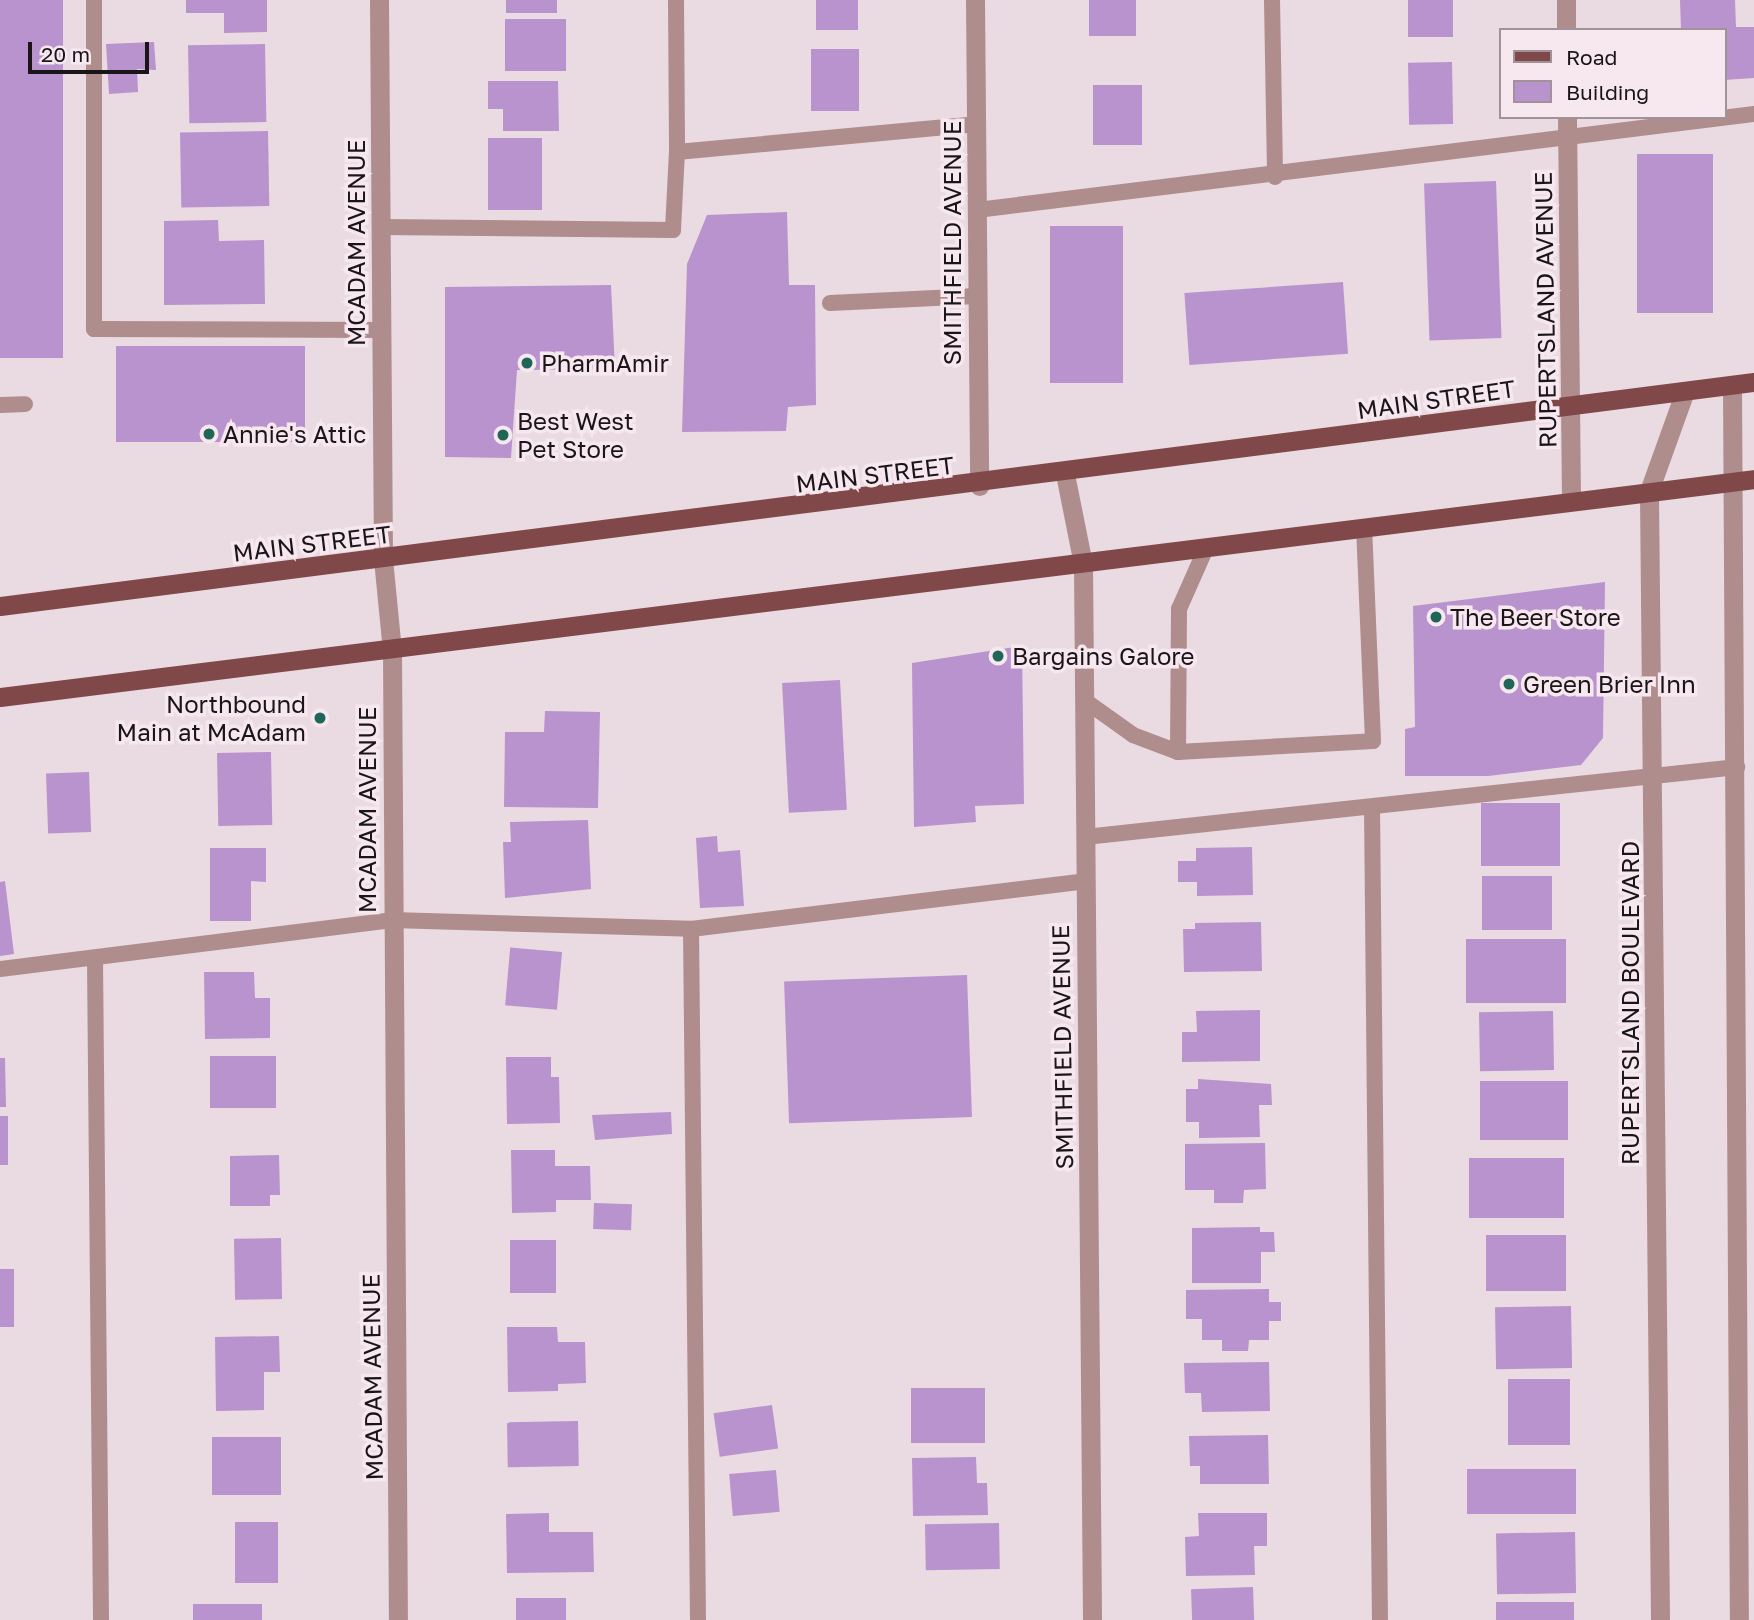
<!DOCTYPE html>
<html>
<head>
<meta charset="utf-8">
<style>
  body { margin:0 }
  #map { position:relative; width:1754px; height:1620px; overflow:hidden; background:#eadae2; font-family:"Golos Text",sans-serif }
  div>[style] { position:absolute }
  .building>* { inset:0; background:#b893cd; transform-origin:0 0 }
  .service>* { height:16px; margin:-8px; padding:0 8px; transform-origin:8px; border-radius:8px; background:#ae8d8c }
  .minor>* { height:19px; margin:-9.5px; padding:0 9.5px; transform-origin:9.5px; border-radius:9.5px; background:#ae8d8c }
  .primary>* { height:19px; margin:-9.5px; padding:0 9.5px; transform-origin:9.5px; border-radius:9.5px; background:#804848 }
  .dots>* { width:19px; height:19px; translate:-50% -50%; box-sizing:border-box; border:4px solid #f7e7ef; border-radius:50% }
  span { translate:-50% -50%; white-space:nowrap; text-align:center; line-height:1.15; -webkit-text-stroke:7px #f7e7ef; paint-order:stroke }
  .street-label { font-size:24px; color:#1a1518 }
  .poi-label { font-size:24px; color:#1a1518 }
  .left { translate:0 -50%; text-align:left }
  .right { translate:-100% -50%; text-align:right }
  .legend { position:absolute; left:1499px; top:28px; width:228px; height:91px; box-sizing:border-box; background:#f7e7ef; border:2px solid #9f9399; margin:0; padding:9px 12px; list-style:none; font-size:21px; color:#1a1518 }
  .legend li { display:flex; align-items:center; gap:14px; height:35px }
  .legend b { width:35px; border:2px solid #9f9399 }
  .scale { position:absolute; left:28px; top:42px; width:121px; height:32px; box-sizing:border-box; border:4px solid #1a1518; border-top:0; padding-left:9px; font-size:21px; line-height:24px; white-space:nowrap; color:#1a1518; -webkit-text-stroke:5px #f7e7ef; paint-order:stroke }
</style>
</head>
<body>
<div id="map">
  <div class="building">
    <div style="left:0;top:0;width:63px;height:358px"></div>
    <div style="clip-path:polygon(186px 0,267px 0,267px 32px,224px 33px,224px 13px,186px 13px)"></div>
    <div style="left:506px;top:0;width:51px;height:13px"></div>
    <div style="left:816px;top:0;width:42px;height:30px"></div>
    <div style="left:1089px;top:0;width:47px;height:36px"></div>
    <div style="left:1408px;top:0;width:45px;height:37px"></div>
    <div style="clip-path:polygon(1680px 0,1735px 0,1736px 27px,1754px 27px,1754px 78px,1724px 80px,1724px 30px,1681px 30px)"></div>
    <div style="left:505px;top:19px;width:61px;height:52px"></div>
    <div style="clip-path:polygon(154px 42px,156px 70px,137px 69px,138px 92px,109px 94px,106px 44px)"></div>
    <div style="left:265px;top:44px;width:78px;height:77px;rotate:89deg"></div>
    <div style="left:811px;top:49px;width:48px;height:62px"></div>
    <div style="left:1452px;top:62px;width:62px;height:44px;rotate:89deg"></div>
    <div style="clip-path:polygon(488px 81px,558px 81px,559px 131px,503px 131px,503px 109px,488px 109px)"></div>
    <div style="left:1093px;top:85px;width:49px;height:60px"></div>
    <div style="left:268px;top:131px;width:75px;height:88px;rotate:89deg"></div>
    <div style="left:488px;top:138px;width:54px;height:72px"></div>
    <div style="left:1637px;top:154px;width:76px;height:159px"></div>
    <div style="left:1496px;top:181px;width:157px;height:72px;rotate:88deg"></div>
    <div style="clip-path:polygon(787px 212px,789px 285px,815px 285px,816px 405px,788px 407px,786px 431px,682px 432px,687px 264px,707px 215px)"></div>
    <div style="clip-path:polygon(218px 220px,219px 241px,264px 240px,265px 304px,164px 305px,164px 221px)"></div>
    <div style="left:1123px;top:226px;width:157px;height:73px;rotate:90deg"></div>
    <div style="left:1343px;top:282px;width:72px;height:159px;rotate:86deg"></div>
    <div style="clip-path:polygon(611px 285px,615px 369px,517px 370px,511px 458px,445px 457px,445px 287px)"></div>
    <div style="left:116px;top:346px;width:189px;height:96px"></div>
    <div style="clip-path:polygon(1605px 582px,1603px 738px,1581px 765px,1488px 776px,1405px 776px,1405px 729px,1415px 727px,1413px 606px)"></div>
    <div style="clip-path:polygon(1022px 646px,1024px 804px,975px 806px,976px 822px,914px 827px,912px 663px)"></div>
    <div style="left:840px;top:680px;width:130px;height:58px;rotate:87deg"></div>
    <div style="clip-path:polygon(545px 711px,600px 712px,598px 808px,504px 807px,505px 732px,544px 732px)"></div>
    <div style="left:271px;top:752px;width:73px;height:54px;rotate:89deg"></div>
    <div style="left:89px;top:772px;width:60px;height:43px;rotate:88deg"></div>
    <div style="left:1560px;top:803px;width:63px;height:79px;rotate:90deg"></div>
    <div style="clip-path:polygon(588px 820px,591px 889px,505px 898px,503px 842px,511px 842px,510px 822px)"></div>
    <div style="clip-path:polygon(717px 836px,718px 852px,740px 850px,744px 906px,700px 908px,696px 838px)"></div>
    <div style="clip-path:polygon(1252px 847px,1253px 895px,1197px 896px,1197px 882px,1178px 882px,1178px 861px,1196px 861px,1196px 848px)"></div>
    <div style="clip-path:polygon(210px 848px,266px 848px,266px 882px,251px 881px,251px 921px,210px 921px)"></div>
    <div style="left:1482px;top:876px;width:70px;height:54px"></div>
    <div style="clip-path:polygon(5px 881px,14px 954px,0 956px,0 882px)"></div>
    <div style="clip-path:polygon(1261px 922px,1262px 971px,1184px 972px,1183px 929px,1195px 929px,1195px 923px)"></div>
    <div style="left:1466px;top:939px;width:100px;height:64px"></div>
    <div style="left:562px;top:952px;width:58px;height:52px;rotate:95deg"></div>
    <div style="clip-path:polygon(204px 972px,254px 972px,255px 998px,270px 998px,270px 1038px,205px 1039px)"></div>
    <div style="left:967px;top:975px;width:142px;height:183px;rotate:88deg"></div>
    <div style="clip-path:polygon(1260px 1010px,1260px 1061px,1182px 1062px,1182px 1032px,1197px 1032px,1196px 1011px)"></div>
    <div style="left:1553px;top:1011px;width:59px;height:74px;rotate:89deg"></div>
    <div style="left:276px;top:1056px;width:52px;height:66px;rotate:90deg"></div>
    <div style="clip-path:polygon(506px 1057px,551px 1057px,551px 1077px,559px 1077px,560px 1123px,507px 1124px)"></div>
    <div style="clip-path:polygon(0 1058px,5px 1058px,6px 1107px,0 1107px)"></div>
    <div style="clip-path:polygon(1198px 1079px,1271px 1084px,1272px 1105px,1259px 1105px,1260px 1137px,1199px 1138px,1199px 1122px,1186px 1122px,1186px 1089px,1198px 1089px)"></div>
    <div style="left:1480px;top:1081px;width:88px;height:59px"></div>
    <div style="clip-path:polygon(671px 1112px,672px 1134px,595px 1140px,592px 1115px)"></div>
    <div style="left:0;top:1116px;width:8px;height:49px"></div>
    <div style="clip-path:polygon(1265px 1143px,1266px 1189px,1244px 1190px,1243px 1203px,1214px 1203px,1214px 1190px,1185px 1190px,1185px 1144px)"></div>
    <div style="clip-path:polygon(511px 1150px,555px 1150px,555px 1166px,590px 1166px,591px 1200px,556px 1200px,556px 1212px,512px 1213px)"></div>
    <div style="clip-path:polygon(279px 1155px,280px 1195px,270px 1195px,270px 1206px,230px 1206px,230px 1156px)"></div>
    <div style="left:1564px;top:1158px;width:60px;height:95px;rotate:90deg"></div>
    <div style="left:594px;top:1203px;width:38px;height:26px;rotate:2deg"></div>
    <div style="clip-path:polygon(1260px 1227px,1260px 1232px,1274px 1232px,1275px 1252px,1261px 1252px,1261px 1283px,1192px 1283px,1192px 1228px)"></div>
    <div style="left:1486px;top:1235px;width:80px;height:56px"></div>
    <div style="left:281px;top:1238px;width:61px;height:47px;rotate:89deg"></div>
    <div style="left:556px;top:1240px;width:53px;height:46px;rotate:90deg"></div>
    <div style="left:0;top:1269px;width:14px;height:58px"></div>
    <div style="clip-path:polygon(1269px 1289px,1269px 1302px,1281px 1302px,1281px 1321px,1269px 1321px,1269px 1340px,1249px 1340px,1248px 1351px,1222px 1351px,1222px 1340px,1202px 1340px,1202px 1319px,1186px 1319px,1186px 1290px)"></div>
    <div style="left:1571px;top:1306px;width:62px;height:76px;rotate:89deg"></div>
    <div style="clip-path:polygon(507px 1327px,557px 1327px,558px 1342px,585px 1342px,586px 1383px,558px 1384px,558px 1391px,508px 1392px)"></div>
    <div style="clip-path:polygon(279px 1336px,280px 1372px,264px 1372px,264px 1410px,216px 1411px,215px 1337px)"></div>
    <div style="clip-path:polygon(1269px 1362px,1270px 1411px,1202px 1412px,1201px 1393px,1185px 1393px,1184px 1363px)"></div>
    <div style="left:1508px;top:1379px;width:62px;height:66px"></div>
    <div style="left:985px;top:1388px;width:55px;height:74px;rotate:90deg"></div>
    <div style="left:772px;top:1405px;width:44px;height:59px;rotate:82deg"></div>
    <div style="left:578px;top:1421px;width:45px;height:71px;rotate:89deg"></div>
    <div style="clip-path:polygon(1268px 1435px,1269px 1484px,1200px 1484px,1200px 1466px,1190px 1466px,1189px 1436px)"></div>
    <div style="left:281px;top:1437px;width:58px;height:69px;rotate:90deg"></div>
    <div style="clip-path:polygon(976px 1457px,977px 1483px,987px 1483px,988px 1515px,913px 1516px,912px 1458px)"></div>
    <div style="left:1467px;top:1469px;width:109px;height:45px"></div>
    <div style="left:776px;top:1470px;width:42px;height:47px;rotate:85deg"></div>
    <div style="clip-path:polygon(549px 1513px,549px 1532px,593px 1532px,594px 1572px,507px 1573px,506px 1514px)"></div>
    <div style="clip-path:polygon(1198px 1513px,1267px 1513px,1267px 1546px,1254px 1546px,1255px 1575px,1186px 1576px,1185px 1537px,1199px 1536px)"></div>
    <div style="left:235px;top:1522px;width:43px;height:61px"></div>
    <div style="left:999px;top:1523px;width:46px;height:74px;rotate:89deg"></div>
    <div style="left:1575px;top:1532px;width:61px;height:79px;rotate:89deg"></div>
    <div style="left:1253px;top:1587px;width:33px;height:62px;rotate:88deg"></div>
    <div style="left:516px;top:1598px;width:50px;height:22px"></div>
    <div style="left:1496px;top:1602px;width:78px;height:18px"></div>
    <div style="left:262px;top:1604px;width:16px;height:69px;rotate:90deg"></div>
  </div>
  <div class="service">
    <div style="left:94px;top:0;width:329px;rotate:90deg"></div>
    <div style="left:94px;top:329px;width:287px;rotate:0.2deg"></div>
    <div style="left:676px;top:0;width:152px;rotate:89.6deg"></div>
    <div style="left:1272px;top:0;width:177px;rotate:89deg"></div>
    <div style="left:977px;top:210px;width:783px;rotate:-7.04deg"></div>
    <div style="left:381px;top:227px;width:292px;rotate:0.6deg"></div>
    <div style="left:673px;top:230px;width:78px;rotate:-87.1deg"></div>
    <div style="left:677px;top:152px;width:300px;rotate:-5.3deg"></div>
    <div style="left:830px;top:303px;width:147px;rotate:-2.7deg"></div>
    <div style="left:0;top:405px;width:25px;rotate:-2deg"></div>
    <div style="left:1084px;top:700px;width:60px;rotate:35.5deg"></div>
    <div style="left:1133px;top:735px;width:48px;rotate:20.7deg"></div>
    <div style="left:1178px;top:752px;width:195px;rotate:-3.2deg"></div>
    <div style="left:1373px;top:741px;width:212px;rotate:-92.4deg"></div>
    <div style="left:1178px;top:752px;width:143px;rotate:-89.6deg"></div>
    <div style="left:1179px;top:609px;width:67px;rotate:-66.1deg"></div>
    <div style="left:1372px;top:807px;width:813px;rotate:89.44deg"></div>
    <div style="left:1085px;top:837px;width:656px;rotate:-6.13deg"></div>
    <div style="left:691px;top:929px;width:691px;rotate:89.42deg"></div>
    <div style="left:95px;top:958px;width:662px;rotate:89.48deg"></div>
    <div style="left:0;top:969px;width:395px;rotate:-7.1deg"></div>
    <div style="left:392px;top:920px;width:299px;rotate:1.7deg"></div>
    <div style="left:691px;top:929px;width:397px;rotate:-6.9deg"></div>
  </div>
  <div class="minor">
    <div style="left:379px;top:0;width:559px;rotate:89.59deg"></div>
    <div style="left:383px;top:559px;width:91px;rotate:84.4deg"></div>
    <div style="left:392px;top:650px;width:970px;rotate:89.65deg"></div>
    <div style="left:975px;top:0;width:486px;rotate:89.5deg"></div>
    <div style="left:1566px;top:0;width:30px;rotate:90deg"></div>
    <div style="left:1567px;top:117px;width:384px;rotate:89.4deg"></div>
    <div style="left:1732px;top:385px;width:1235px;rotate:89.68deg"></div>
    <div style="left:1065px;top:474px;width:92px;rotate:78.7deg"></div>
    <div style="left:1083px;top:564px;width:1056px;rotate:89.51deg"></div>
    <div style="left:1660px;top:1620px;width:1129px;rotate:-90.56deg"></div>
    <div style="left:1649px;top:491px;width:106px;rotate:-70.2deg"></div>
  </div>
  <div class="primary">
    <div style="left:0;top:606px;width:1768px;rotate:-7.28deg"></div>
    <div style="left:0;top:697px;width:1767px;rotate:-7.08deg"></div>
  </div>
  <div class="dots">
    <div style="left:527px;top:363px;background:#206658"></div>
    <div style="left:209px;top:434px;background:#206658"></div>
    <div style="left:503px;top:435px;background:#206658"></div>
    <div style="left:1436px;top:617px;background:#206658"></div>
    <div style="left:998px;top:656px;background:#206658"></div>
    <div style="left:1509px;top:684px;background:#206658"></div>
    <div style="left:320px;top:718px;background:#206658"></div>
  </div>
  <div class="street-label">
    <span style="left:356px;top:243px;rotate:-90deg">MCADAM AVENUE</span>
    <span style="left:952px;top:243px;rotate:-90deg">SMITHFIELD AVENUE</span>
    <span style="left:1545px;top:310px;rotate:-91deg">RUPERTSLAND AVENUE</span>
    <span style="left:1436px;top:399px;rotate:-8deg">MAIN STREET</span>
    <span style="left:875px;top:474px;rotate:-7deg">MAIN STREET</span>
    <span style="left:312px;top:543px;rotate:-7deg">MAIN STREET</span>
    <span style="left:367px;top:810px;rotate:-90deg">MCADAM AVENUE</span>
    <span style="left:1630px;top:1003px;rotate:-90deg">RUPERTSLAND BOULEVARD</span>
    <span style="left:1062px;top:1047px;rotate:-91deg">SMITHFIELD AVENUE</span>
    <span style="left:372px;top:1377px;rotate:-91deg">MCADAM AVENUE</span>
  </div>
  <div class="poi-label">
    <span class="left" style="left:541px;top:363px">PharmAmir</span>
    <span class="left" style="left:517px;top:435px">Best West<br>Pet Store</span>
    <span class="left" style="left:223px;top:434px">Annie's Attic</span>
    <span class="left" style="left:1450px;top:617px">The Beer Store</span>
    <span class="left" style="left:1012px;top:656px">Bargains Galore</span>
    <span class="left" style="left:1523px;top:684px">Green Brier Inn</span>
    <span class="right" style="left:306px;top:718px">Northbound<br>Main at McAdam</span>
  </div>
  <ul class="legend">
  <li><b style="height:9px;background:#804848"></b>Road</li>
  <li><b style="height:19px;background:#b893cd"></b>Building</li>
  </ul>
  <div class="scale">20 m</div>
</div>
</body>
</html>
